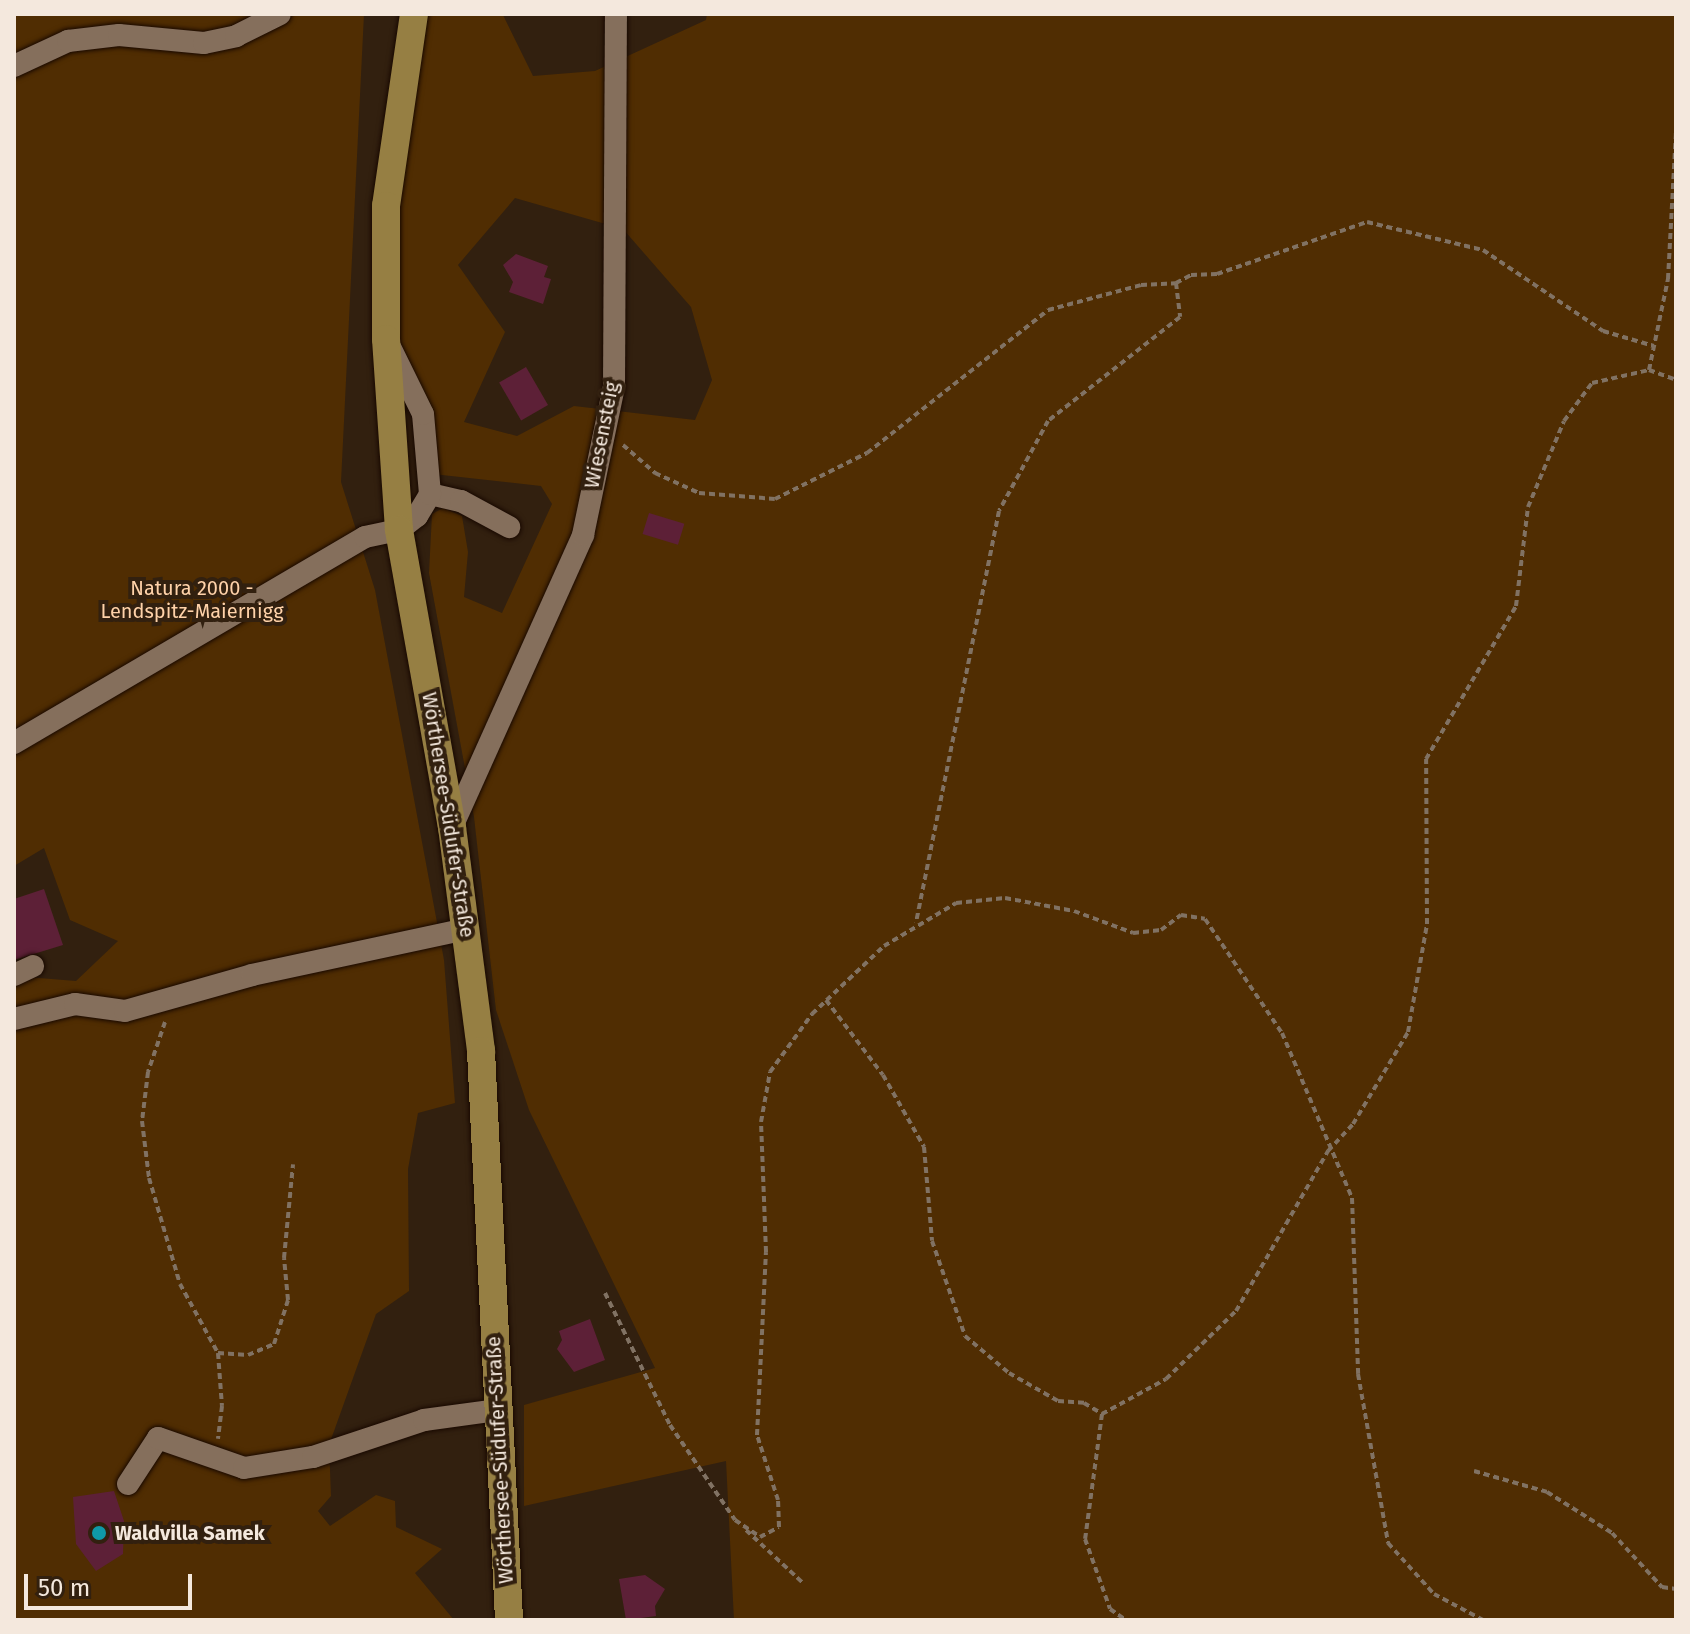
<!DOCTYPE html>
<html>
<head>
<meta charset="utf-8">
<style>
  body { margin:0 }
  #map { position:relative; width:1690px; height:1634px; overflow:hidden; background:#32200f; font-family:"Fira Sans",sans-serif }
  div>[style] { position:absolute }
  .green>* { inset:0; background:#502d02 }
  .building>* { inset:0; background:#5d2037; transform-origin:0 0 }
  .path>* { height:4px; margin-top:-2px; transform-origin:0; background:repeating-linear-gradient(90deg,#817263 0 6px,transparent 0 10px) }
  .roads { filter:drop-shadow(0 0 2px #190900) drop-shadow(0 0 2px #190900) }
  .minor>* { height:22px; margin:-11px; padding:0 11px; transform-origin:11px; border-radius:11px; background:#856f5c }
  .major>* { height:28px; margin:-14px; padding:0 14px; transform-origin:14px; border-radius:14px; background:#967f43 }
  .dots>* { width:22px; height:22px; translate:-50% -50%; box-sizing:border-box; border:4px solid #32200f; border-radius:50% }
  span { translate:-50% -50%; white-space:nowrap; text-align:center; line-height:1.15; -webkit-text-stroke:8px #32200f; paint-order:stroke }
  .street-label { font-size:20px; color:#f4e8dd }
  .park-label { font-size:20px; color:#ffd2a9 }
  .poi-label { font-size:20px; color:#f4e8dd; font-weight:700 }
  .left { translate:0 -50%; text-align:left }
  .frame { position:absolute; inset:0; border:16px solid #f4e8dd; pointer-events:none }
  .scale { position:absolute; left:24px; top:1574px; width:168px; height:36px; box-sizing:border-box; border:4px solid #f4e8dd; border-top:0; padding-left:10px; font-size:24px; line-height:28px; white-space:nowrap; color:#f4e8dd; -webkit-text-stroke:6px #32200f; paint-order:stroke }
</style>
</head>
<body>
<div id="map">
  <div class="green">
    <div style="clip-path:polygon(14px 14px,364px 14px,341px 482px,375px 590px,444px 960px,455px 1103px,418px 1113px,408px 1169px,409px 1291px,376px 1314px,329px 1445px,331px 1496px,318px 1511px,330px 1526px,376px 1495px,395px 1501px,396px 1527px,442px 1549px,415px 1573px,454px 1620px,14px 1620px,14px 976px,76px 981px,118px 941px,70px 920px,44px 848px,14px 866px)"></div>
    <div style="clip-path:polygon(evenodd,427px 14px,503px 15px,533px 76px,595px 71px,706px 20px,707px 14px,1676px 14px,1676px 1620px,734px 1620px,726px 1461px,524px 1506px,524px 1405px,655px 1368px,529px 1110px,496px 1010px,474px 817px,429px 573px,432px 514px,443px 508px,462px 516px,468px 552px,464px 597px,502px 613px,552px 504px,541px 486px,433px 474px,395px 345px,397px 166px,427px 14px,515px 198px,623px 229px,691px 307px,712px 380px,695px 420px,574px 406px,517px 436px,464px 422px,505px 332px,458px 265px,515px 198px)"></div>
  </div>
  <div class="building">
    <div style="clip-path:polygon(516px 254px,548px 266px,544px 277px,551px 279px,543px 304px,509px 292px,513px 282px,503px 265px)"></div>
    <div style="left:526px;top:367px;width:44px;height:31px;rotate:60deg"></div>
    <div style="left:649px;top:513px;width:37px;height:22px;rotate:17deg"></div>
    <div style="clip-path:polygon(44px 889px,63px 945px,14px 960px,14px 899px)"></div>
    <div style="clip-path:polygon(590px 1319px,605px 1360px,574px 1372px,557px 1349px,562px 1340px,559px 1331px)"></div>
    <div style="clip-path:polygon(114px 1491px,124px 1521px,123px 1554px,96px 1571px,76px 1544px,73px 1497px)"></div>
    <div style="clip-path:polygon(645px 1575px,665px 1589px,655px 1606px,656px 1616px,626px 1620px,619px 1579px)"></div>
  </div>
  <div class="path">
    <div style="left:1176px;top:283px;width:17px;rotate:-28deg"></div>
    <div style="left:1191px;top:275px;width:26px;rotate:-2deg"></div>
    <div style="left:1217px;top:274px;width:159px;rotate:-19.1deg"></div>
    <div style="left:1367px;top:222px;width:119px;rotate:13.6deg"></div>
    <div style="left:1483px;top:250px;width:145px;rotate:34deg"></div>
    <div style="left:1603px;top:331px;width:53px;rotate:16.4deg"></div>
    <div style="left:1649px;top:370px;width:29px;rotate:20deg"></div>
    <div style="left:623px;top:445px;width:43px;rotate:41.2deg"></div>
    <div style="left:655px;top:473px;width:48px;rotate:24.4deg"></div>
    <div style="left:699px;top:493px;width:76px;rotate:4.5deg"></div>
    <div style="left:775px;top:499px;width:103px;rotate:-26.6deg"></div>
    <div style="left:867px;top:453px;width:231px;rotate:-38.3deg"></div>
    <div style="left:1048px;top:310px;width:96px;rotate:-15deg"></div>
    <div style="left:1141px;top:285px;width:35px;rotate:-3deg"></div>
    <div style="left:1176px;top:283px;width:34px;rotate:83deg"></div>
    <div style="left:1180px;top:317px;width:168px;rotate:141.8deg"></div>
    <div style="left:1048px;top:421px;width:102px;rotate:118.6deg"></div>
    <div style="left:999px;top:511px;width:420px;rotate:101.4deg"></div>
    <div style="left:826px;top:1000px;width:94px;rotate:52.8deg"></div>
    <div style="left:883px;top:1075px;width:83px;rotate:60.3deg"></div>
    <div style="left:924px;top:1147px;width:94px;rotate:85.1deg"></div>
    <div style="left:932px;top:1241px;width:101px;rotate:70.8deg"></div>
    <div style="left:965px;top:1336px;width:57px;rotate:40.1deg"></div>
    <div style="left:1009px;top:1373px;width:56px;rotate:29.7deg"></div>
    <div style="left:1058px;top:1401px;width:26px;rotate:4deg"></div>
    <div style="left:1084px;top:1403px;width:21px;rotate:31deg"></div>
    <div style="left:1102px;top:1414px;width:126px;rotate:97.7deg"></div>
    <div style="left:1085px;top:1539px;width:74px;rotate:70.3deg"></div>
    <div style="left:1110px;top:1609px;width:19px;rotate:35deg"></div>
    <div style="left:165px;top:1022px;width:53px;rotate:108.8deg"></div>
    <div style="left:148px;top:1072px;width:49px;rotate:97deg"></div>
    <div style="left:142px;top:1121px;width:57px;rotate:83deg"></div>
    <div style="left:149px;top:1178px;width:110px;rotate:73.7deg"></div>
    <div style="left:180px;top:1284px;width:79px;rotate:61.2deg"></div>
    <div style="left:218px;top:1353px;width:53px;rotate:85.7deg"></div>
    <div style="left:222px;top:1406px;width:33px;rotate:97deg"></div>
    <div style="left:605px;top:1293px;width:147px;rotate:63.8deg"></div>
    <div style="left:670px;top:1425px;width:115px;rotate:55.6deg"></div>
    <div style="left:735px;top:1520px;width:30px;rotate:34deg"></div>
    <div style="left:760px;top:1537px;width:21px;rotate:-28deg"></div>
    <div style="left:779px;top:1527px;width:27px;rotate:-92deg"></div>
    <div style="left:778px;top:1500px;width:68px;rotate:-107.9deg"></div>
    <div style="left:757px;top:1435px;width:183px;rotate:-87.2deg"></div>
    <div style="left:766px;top:1252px;width:130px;rotate:-92.2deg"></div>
    <div style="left:761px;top:1122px;width:51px;rotate:-79.8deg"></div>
    <div style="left:770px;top:1072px;width:72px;rotate:-54.1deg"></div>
    <div style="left:812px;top:1014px;width:99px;rotate:-43.4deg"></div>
    <div style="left:884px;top:946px;width:84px;rotate:-30.8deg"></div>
    <div style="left:956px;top:903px;width:49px;rotate:-5.8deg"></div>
    <div style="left:1005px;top:898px;width:70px;rotate:10.7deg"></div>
    <div style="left:1074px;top:911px;width:63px;rotate:20.4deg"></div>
    <div style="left:1133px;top:933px;width:28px;rotate:-6deg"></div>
    <div style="left:1161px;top:930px;width:25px;rotate:-37deg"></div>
    <div style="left:1181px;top:915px;width:24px;rotate:9deg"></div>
    <div style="left:1205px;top:919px;width:138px;rotate:56deg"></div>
    <div style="left:1282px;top:1033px;width:179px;rotate:67deg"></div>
    <div style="left:1352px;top:1198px;width:176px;rotate:88deg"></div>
    <div style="left:1358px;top:1374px;width:172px;rotate:79.9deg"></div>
    <div style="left:1388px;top:1543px;width:69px;rotate:48deg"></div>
    <div style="left:1434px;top:1594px;width:55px;rotate:28deg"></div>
    <div style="left:218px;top:1353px;width:30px;rotate:4deg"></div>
    <div style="left:248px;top:1355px;width:28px;rotate:-23deg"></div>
    <div style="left:274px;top:1344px;width:46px;rotate:-72.3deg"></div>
    <div style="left:288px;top:1300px;width:42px;rotate:-95.4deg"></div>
    <div style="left:284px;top:1258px;width:94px;rotate:-84.5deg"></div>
    <div style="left:1102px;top:1414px;width:73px;rotate:-28.7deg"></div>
    <div style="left:1166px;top:1379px;width:98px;rotate:-44.2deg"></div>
    <div style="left:1236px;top:1311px;width:185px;rotate:-60.1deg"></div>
    <div style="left:1328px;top:1151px;width:37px;rotate:-47deg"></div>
    <div style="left:1353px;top:1124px;width:107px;rotate:-59.1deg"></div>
    <div style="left:1408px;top:1032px;width:110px;rotate:-80deg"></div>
    <div style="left:1427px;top:924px;width:165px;rotate:-90.3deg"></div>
    <div style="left:1426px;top:759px;width:178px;rotate:-59.5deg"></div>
    <div style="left:1516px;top:606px;width:100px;rotate:-83.1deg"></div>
    <div style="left:1528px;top:507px;width:93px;rotate:-67.3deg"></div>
    <div style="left:1564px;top:421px;width:47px;rotate:-53.6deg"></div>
    <div style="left:1592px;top:383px;width:58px;rotate:-12.8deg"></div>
    <div style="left:1649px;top:370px;width:93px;rotate:-78.2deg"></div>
    <div style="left:1668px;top:279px;width:147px;rotate:-86.9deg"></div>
    <div style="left:1474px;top:1471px;width:76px;rotate:16deg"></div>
    <div style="left:1547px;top:1492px;width:77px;rotate:32.2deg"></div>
    <div style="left:1612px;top:1533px;width:74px;rotate:47.2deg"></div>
    <div style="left:1662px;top:1587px;width:14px;rotate:8deg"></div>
    <div style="left:746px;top:1530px;width:78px;rotate:42.9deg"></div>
  </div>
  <div class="roads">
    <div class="minor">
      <div style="left:14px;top:66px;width:60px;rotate:-24.8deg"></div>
      <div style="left:68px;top:41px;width:51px;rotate:-6.7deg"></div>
      <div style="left:119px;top:35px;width:85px;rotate:5.4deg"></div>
      <div style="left:204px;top:43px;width:33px;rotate:-12deg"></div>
      <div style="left:236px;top:36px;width:49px;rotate:-26.6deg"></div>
      <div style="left:430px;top:494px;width:32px;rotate:13deg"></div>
      <div style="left:461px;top:501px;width:55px;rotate:28.4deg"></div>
      <div style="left:14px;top:743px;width:407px;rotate:-30.4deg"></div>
      <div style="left:365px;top:537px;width:35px;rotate:-12deg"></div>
      <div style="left:399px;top:530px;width:23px;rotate:-38deg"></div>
      <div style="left:417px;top:516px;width:26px;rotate:-59deg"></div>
      <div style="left:430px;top:494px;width:80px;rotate:-95deg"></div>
      <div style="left:423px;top:414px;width:77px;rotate:-116.2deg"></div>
      <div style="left:452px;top:827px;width:320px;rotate:-65.8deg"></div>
      <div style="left:583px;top:535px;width:152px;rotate:-78.2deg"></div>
      <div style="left:614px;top:386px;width:372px;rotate:-89.7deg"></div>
      <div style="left:14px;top:975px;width:21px;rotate:-25deg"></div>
      <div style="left:14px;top:1019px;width:63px;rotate:-13.8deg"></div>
      <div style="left:75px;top:1004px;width:50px;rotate:8deg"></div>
      <div style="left:125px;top:1011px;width:132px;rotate:-15.8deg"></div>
      <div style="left:252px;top:975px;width:220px;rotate:-12.1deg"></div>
      <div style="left:128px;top:1484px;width:55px;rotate:-56.9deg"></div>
      <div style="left:158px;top:1438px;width:91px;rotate:19.2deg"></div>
      <div style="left:244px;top:1468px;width:70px;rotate:-9.1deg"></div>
      <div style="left:313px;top:1457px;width:117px;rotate:-18.4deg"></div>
      <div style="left:424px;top:1420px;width:75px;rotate:-7.7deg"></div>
    </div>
    <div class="major">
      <div style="left:414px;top:14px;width:194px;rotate:98.3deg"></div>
      <div style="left:386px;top:206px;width:133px;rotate:90deg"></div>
      <div style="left:386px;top:339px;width:191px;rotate:86.1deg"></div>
      <div style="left:399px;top:530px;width:302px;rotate:79.9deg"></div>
      <div style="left:452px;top:827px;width:226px;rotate:82.6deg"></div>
      <div style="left:481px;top:1051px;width:570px;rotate:87.18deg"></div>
    </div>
  </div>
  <div class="dots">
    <div style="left:99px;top:1533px;background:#0f9aa8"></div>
  </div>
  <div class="street-label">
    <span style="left:602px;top:435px;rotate:-79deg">Wiesensteig</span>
    <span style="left:448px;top:815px;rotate:81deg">Wörthersee-Südufer-Straße</span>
    <span style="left:500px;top:1460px;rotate:-93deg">Wörthersee-Südufer-Straße</span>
  </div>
  <div class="park-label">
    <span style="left:192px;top:600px">Natura 2000 -<br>Lendspitz-Maiernigg</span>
  </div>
  <div class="poi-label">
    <span class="left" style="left:115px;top:1533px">Waldvilla Samek</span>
  </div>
  <div class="frame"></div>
  <div class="scale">50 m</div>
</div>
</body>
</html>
